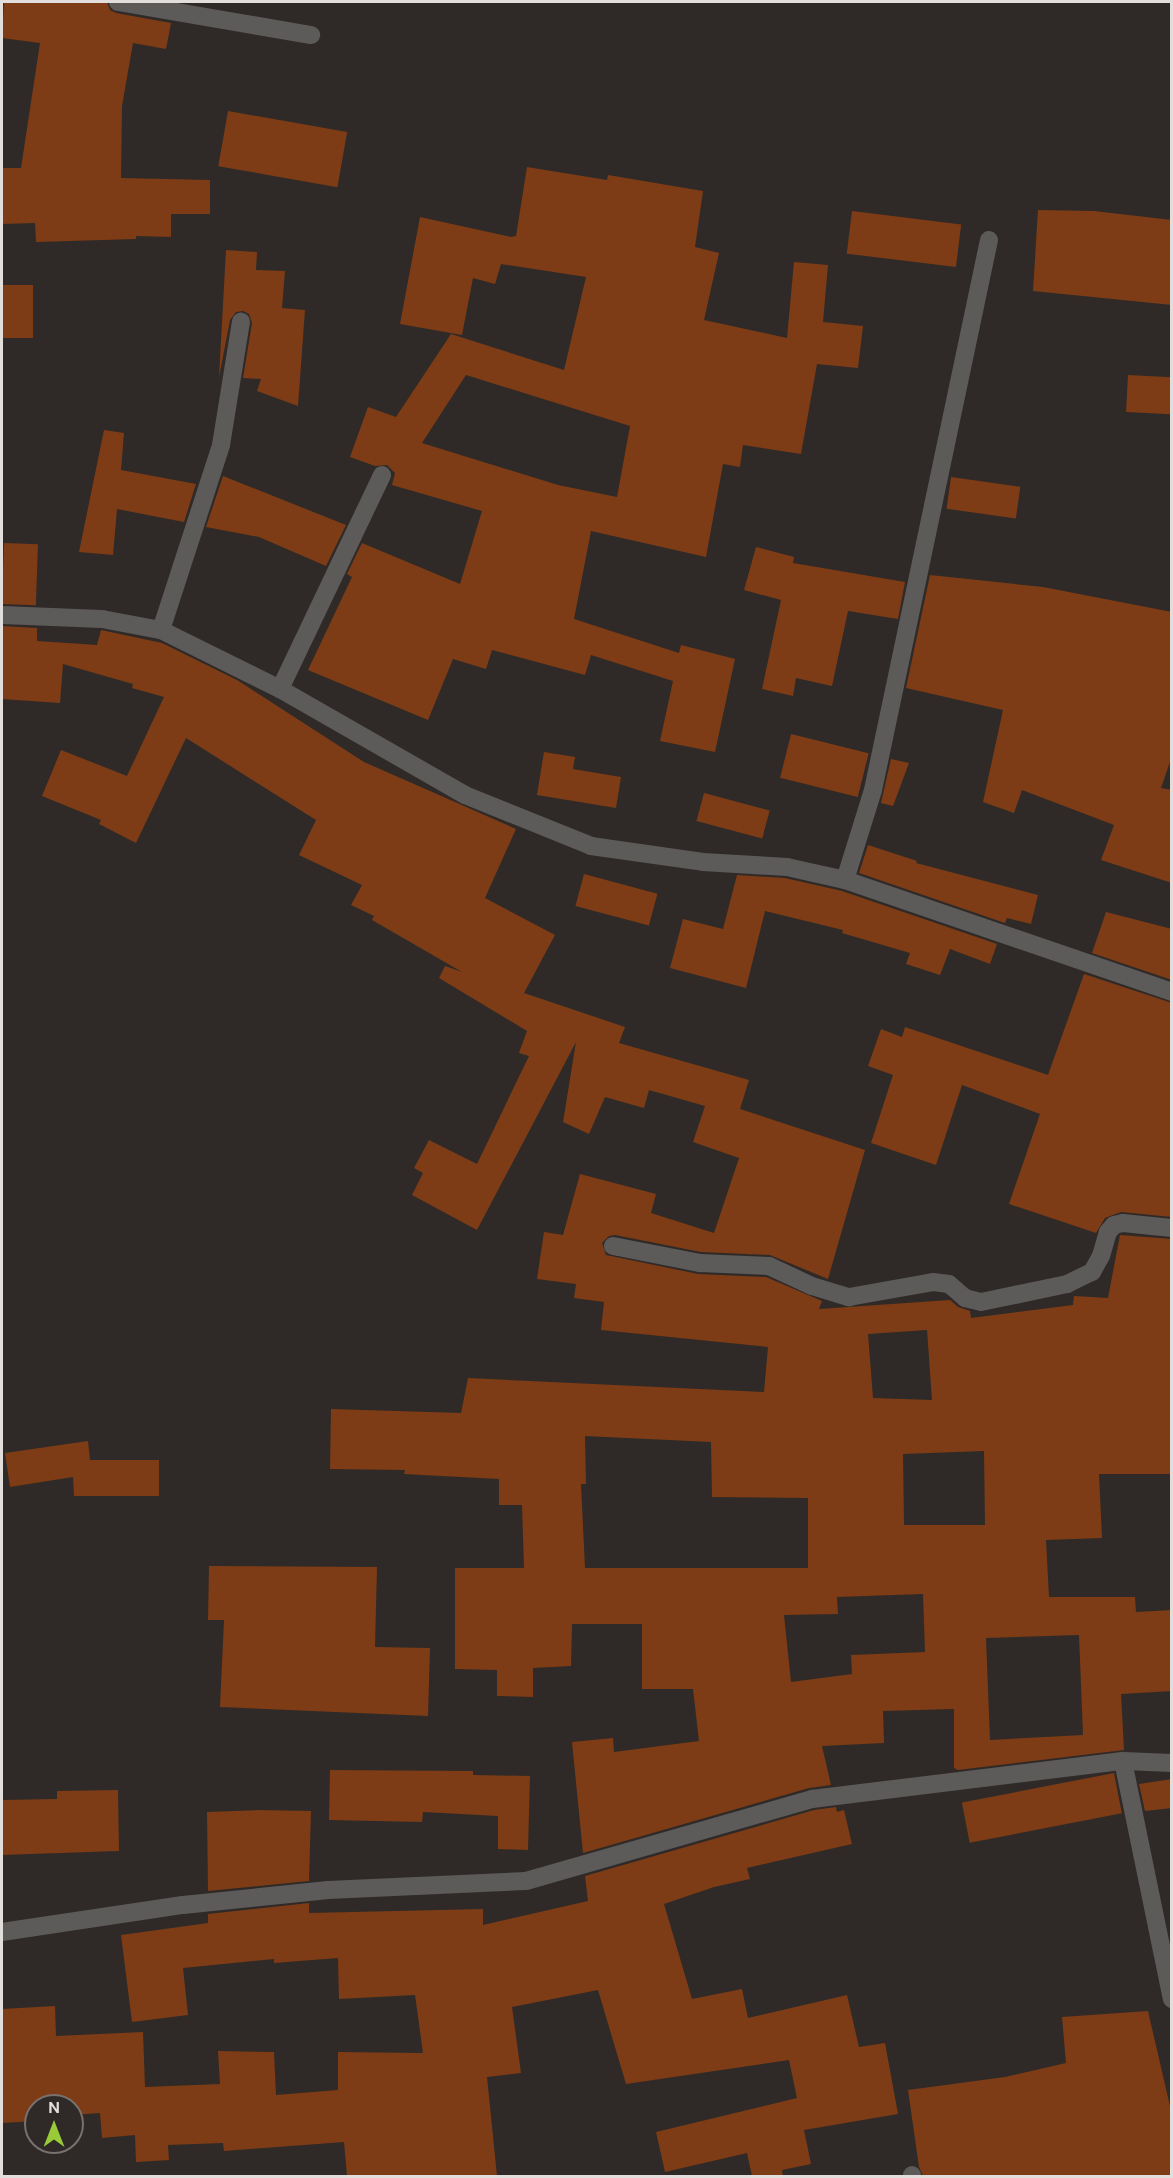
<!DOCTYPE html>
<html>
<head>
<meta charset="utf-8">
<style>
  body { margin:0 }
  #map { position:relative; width:1173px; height:2178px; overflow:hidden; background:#2f2a27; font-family:"DM Sans",sans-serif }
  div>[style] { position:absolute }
  .building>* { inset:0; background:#7d3c15; transform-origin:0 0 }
  .minor>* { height:18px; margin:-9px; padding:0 9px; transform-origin:9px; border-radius:9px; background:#5d5a5a }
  span { translate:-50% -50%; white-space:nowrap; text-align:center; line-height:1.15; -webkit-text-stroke:6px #2f2a27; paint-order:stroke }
  .frame { position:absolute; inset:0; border:3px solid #e2dedc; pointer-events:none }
  .north { position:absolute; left:24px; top:2094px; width:60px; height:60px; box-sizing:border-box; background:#2f2a27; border:2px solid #77726f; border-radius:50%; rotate:0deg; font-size:16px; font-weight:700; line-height:24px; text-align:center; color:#e2dedc }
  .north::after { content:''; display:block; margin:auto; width:21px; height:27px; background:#98cb37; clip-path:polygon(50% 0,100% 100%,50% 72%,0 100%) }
</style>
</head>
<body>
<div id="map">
  <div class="building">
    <div style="clip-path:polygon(4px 2px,107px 2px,110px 10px,116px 13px,171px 23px,166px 49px,133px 43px,122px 106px,121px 178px,210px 180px,210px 214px,171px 214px,171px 237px,136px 236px,136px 239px,36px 242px,35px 223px,2px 224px,2px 168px,21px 168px,40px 43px,2px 38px)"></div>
    <div style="left:228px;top:111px;width:121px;height:56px;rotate:10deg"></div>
    <div style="clip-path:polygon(evenodd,527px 167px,607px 180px,608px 175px,703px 191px,695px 247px,719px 253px,704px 320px,787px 338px,794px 262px,828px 265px,823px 322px,863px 326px,858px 368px,817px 364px,801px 454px,743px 445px,740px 467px,723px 464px,706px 557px,591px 531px,574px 619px,679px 653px,681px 645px,735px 659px,715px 752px,660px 741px,673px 681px,591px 655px,585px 675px,492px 650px,486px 669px,453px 659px,428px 720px,308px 670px,352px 577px,347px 574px,362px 543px,460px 584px,482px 511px,392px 485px,395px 473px,387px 465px,375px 466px,350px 457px,368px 407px,396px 417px,451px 334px,564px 370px,586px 277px,501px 264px,495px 284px,473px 278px,462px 335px,400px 324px,420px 217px,511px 237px,516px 236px,527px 167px,466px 375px,630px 426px,617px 497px,558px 485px,422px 443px,466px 375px)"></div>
    <div style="clip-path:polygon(1038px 210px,1094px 211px,1172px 220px,1172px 305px,1033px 291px)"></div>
    <div style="left:852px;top:211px;width:110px;height:43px;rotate:7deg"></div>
    <div style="clip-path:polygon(226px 250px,257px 252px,256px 270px,285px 271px,282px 308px,305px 310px,298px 406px,257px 391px,261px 379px,243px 378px,252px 323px,249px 314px,243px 311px,236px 312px,230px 320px,219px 377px)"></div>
    <div style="left:2px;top:285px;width:31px;height:53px"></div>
    <div style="left:1128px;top:375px;width:44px;height:37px;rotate:3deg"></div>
    <div style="clip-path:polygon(104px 430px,124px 433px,121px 470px,196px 484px,184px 522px,117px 509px,113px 555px,79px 552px)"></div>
    <div style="clip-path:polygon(223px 476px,346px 525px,326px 566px,259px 537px,206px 527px)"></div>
    <div style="left:951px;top:477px;width:70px;height:32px;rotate:8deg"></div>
    <div style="left:4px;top:543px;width:34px;height:61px;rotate:2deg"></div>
    <div style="clip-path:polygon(756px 547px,794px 557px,793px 563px,905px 582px,898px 619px,848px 611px,832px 686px,796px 678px,793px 696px,762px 689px,781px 600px,744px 590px)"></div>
    <div style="clip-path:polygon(930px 575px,1043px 587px,1172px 612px,1172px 756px,1161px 788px,1172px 790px,1172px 883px,1101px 860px,1114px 825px,1022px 790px,1014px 813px,983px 802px,1003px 710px,906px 688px)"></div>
    <div style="clip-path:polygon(evenodd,2px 626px,37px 628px,37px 641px,97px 645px,101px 630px,162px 643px,237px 680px,364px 762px,516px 829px,485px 898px,555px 935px,524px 993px,625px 1027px,619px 1043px,749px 1080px,740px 1109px,865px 1150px,828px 1279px,770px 1255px,701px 1252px,615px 1235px,609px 1236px,602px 1243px,606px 1255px,698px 1274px,766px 1277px,822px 1301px,819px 1309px,950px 1300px,958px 1307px,970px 1311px,971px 1318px,1073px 1305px,1074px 1296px,1108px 1298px,1120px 1235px,1172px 1239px,1172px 1474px,1099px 1474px,1102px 1538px,1046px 1540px,1049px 1597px,1135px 1597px,1136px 1612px,1172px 1610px,1172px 1691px,1121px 1694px,1124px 1750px,958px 1770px,954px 1768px,954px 1709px,883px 1711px,884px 1743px,822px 1746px,831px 1785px,809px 1788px,583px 1853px,572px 1742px,613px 1738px,614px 1752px,699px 1741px,693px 1689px,642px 1689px,642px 1624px,572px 1624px,571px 1666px,533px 1668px,533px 1697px,497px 1696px,497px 1670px,455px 1669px,455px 1568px,524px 1568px,522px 1505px,499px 1505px,499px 1479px,404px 1474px,405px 1470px,330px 1469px,331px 1409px,461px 1413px,468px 1378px,764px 1392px,768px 1347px,601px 1330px,604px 1302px,574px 1298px,576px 1284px,537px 1279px,544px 1232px,563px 1235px,580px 1174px,656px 1194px,651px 1213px,714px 1233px,739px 1158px,693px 1142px,705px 1106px,649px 1090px,644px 1108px,605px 1097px,589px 1134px,563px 1122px,576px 1042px,477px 1230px,412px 1195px,423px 1173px,414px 1168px,429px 1140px,477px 1164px,529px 1056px,519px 1053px,527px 1031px,439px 978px,445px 966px,462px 972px,372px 920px,374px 916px,351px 905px,362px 885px,299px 855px,316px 820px,186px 738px,136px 843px,99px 824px,101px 820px,42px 796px,61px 750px,127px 776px,164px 697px,132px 688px,133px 684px,63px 664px,60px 703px,2px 699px,2px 626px,927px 1330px,932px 1400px,873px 1398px,868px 1334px,927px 1330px,2px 626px,585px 1436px,711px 1442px,712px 1497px,808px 1498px,808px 1568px,585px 1568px,581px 1484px,586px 1484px,585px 1436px,2px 626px,984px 1451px,985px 1525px,904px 1525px,903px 1454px,984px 1451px,2px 626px,923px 1594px,925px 1652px,851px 1655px,852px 1674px,791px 1682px,784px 1615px,838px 1614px,837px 1597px,923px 1594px,2px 626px,1079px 1635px,1083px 1735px,990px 1740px,986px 1638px,1079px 1635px)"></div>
    <div style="left:791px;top:734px;width:80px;height:45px;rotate:14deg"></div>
    <div style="clip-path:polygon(544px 752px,575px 757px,573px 769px,621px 777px,616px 808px,537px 795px)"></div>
    <div style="clip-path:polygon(891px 759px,909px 763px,893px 806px,881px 803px)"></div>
    <div style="left:704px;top:793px;width:68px;height:29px;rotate:15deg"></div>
    <div style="clip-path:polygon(868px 845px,917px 861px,916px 863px,1038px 895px,1031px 924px,1007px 918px,1005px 923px,859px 873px)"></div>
    <div style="left:584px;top:874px;width:76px;height:33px;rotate:15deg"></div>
    <div style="clip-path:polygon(737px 875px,785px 878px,842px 891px,997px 944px,990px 964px,950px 949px,940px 975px,906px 964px,910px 953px,842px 933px,843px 930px,765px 911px,746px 988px,670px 968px,683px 919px,723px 929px)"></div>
    <div style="clip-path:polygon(1106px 912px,1172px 929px,1172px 980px,1092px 953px)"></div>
    <div style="clip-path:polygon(1084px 974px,1172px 1003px,1172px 1217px,1121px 1212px,1105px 1218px,1096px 1233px,1009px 1204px,1040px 1114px,962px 1085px,936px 1165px,871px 1143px,893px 1075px,868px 1066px,881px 1029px,902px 1037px,905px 1027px,1048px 1075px)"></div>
    <div style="clip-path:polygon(88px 1441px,90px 1460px,159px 1460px,159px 1496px,74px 1496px,73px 1477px,10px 1487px,5px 1453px)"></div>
    <div style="clip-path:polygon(209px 1566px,377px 1567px,375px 1647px,430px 1648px,428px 1716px,220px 1707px,224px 1620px,208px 1620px)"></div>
    <div style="clip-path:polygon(330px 1770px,473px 1771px,473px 1775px,530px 1776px,528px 1850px,498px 1849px,498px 1816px,423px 1812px,422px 1822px,329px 1820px)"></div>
    <div style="left:1114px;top:1773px;width:41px;height:155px;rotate:79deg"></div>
    <div style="clip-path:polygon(1172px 1779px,1172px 1808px,1145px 1811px,1139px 1784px)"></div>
    <div style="clip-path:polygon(118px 1790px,119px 1851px,2px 1855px,2px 1800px,57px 1799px,57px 1791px)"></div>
    <div style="clip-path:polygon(836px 1807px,837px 1812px,844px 1810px,852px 1844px,747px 1868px,750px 1879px,714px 1887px,664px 1904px,692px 1999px,742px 1989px,748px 2018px,847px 1995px,859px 2047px,885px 2043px,898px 2114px,804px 2130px,811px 2164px,782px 2170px,783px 2176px,752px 2176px,747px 2153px,665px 2172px,656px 2132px,797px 2098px,789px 2060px,626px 2084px,598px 1990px,512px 2007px,521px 2073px,487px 2077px,497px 2176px,347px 2176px,344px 2142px,224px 2151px,223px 2143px,168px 2145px,169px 2160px,136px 2162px,135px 2135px,102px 2138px,100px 2113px,72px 2115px,72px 2106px,36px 2106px,36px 2121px,2px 2123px,2px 2009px,55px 2006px,56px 2036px,143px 2032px,145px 2087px,220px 2084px,218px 2051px,274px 2052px,276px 2095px,338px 2090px,338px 2052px,423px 2053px,415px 1995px,339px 1999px,338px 1958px,274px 1963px,274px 1959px,183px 1968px,188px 2015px,132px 2022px,121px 1935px,208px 1923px,208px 1914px,309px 1903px,309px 1913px,483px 1909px,483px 1925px,588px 1901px,585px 1876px,814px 1810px)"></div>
    <div style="clip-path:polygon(260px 1810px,311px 1811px,309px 1881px,208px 1891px,207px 1812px)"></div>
    <div style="clip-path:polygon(1148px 2011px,1172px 2115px,1172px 2176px,923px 2176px,919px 2167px,908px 2090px,1005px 2077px,1066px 2063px,1062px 2017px)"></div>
  </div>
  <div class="minor">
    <div style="left:118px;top:2px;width:196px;rotate:9.7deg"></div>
    <div style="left:2px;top:615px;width:100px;rotate:2.3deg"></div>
    <div style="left:102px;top:619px;width:60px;rotate:10.6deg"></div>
    <div style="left:161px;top:630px;width:133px;rotate:26.4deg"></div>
    <div style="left:280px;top:689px;width:213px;rotate:29.8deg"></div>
    <div style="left:465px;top:795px;width:136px;rotate:22deg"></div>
    <div style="left:591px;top:846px;width:113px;rotate:8.1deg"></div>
    <div style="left:703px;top:862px;width:84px;rotate:3.4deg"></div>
    <div style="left:787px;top:867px;width:59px;rotate:12.6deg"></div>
    <div style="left:845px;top:880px;width:346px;rotate:18.9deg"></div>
    <div style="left:161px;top:630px;width:194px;rotate:-72deg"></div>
    <div style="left:221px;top:445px;width:125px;rotate:-80.8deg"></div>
    <div style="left:280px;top:689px;width:237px;rotate:-64.5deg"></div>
    <div style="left:845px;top:880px;width:94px;rotate:-72.7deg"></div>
    <div style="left:873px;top:790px;width:562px;rotate:-78.09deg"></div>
    <div style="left:613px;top:1246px;width:89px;rotate:11.1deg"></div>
    <div style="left:700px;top:1263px;width:69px;rotate:2.5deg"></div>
    <div style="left:769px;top:1266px;width:47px;rotate:24.9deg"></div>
    <div style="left:812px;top:1286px;width:39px;rotate:17deg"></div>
    <div style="left:849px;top:1297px;width:85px;rotate:-10.1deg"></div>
    <div style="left:933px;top:1282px;width:16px;rotate:7deg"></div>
    <div style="left:949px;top:1284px;width:21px;rotate:41deg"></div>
    <div style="left:965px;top:1298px;width:16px;rotate:14deg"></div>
    <div style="left:981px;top:1302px;width:88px;rotate:-11.8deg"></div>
    <div style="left:1067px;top:1284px;width:28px;rotate:-26deg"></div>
    <div style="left:1092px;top:1272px;width:18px;rotate:-61deg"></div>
    <div style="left:1101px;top:1256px;width:25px;rotate:-74deg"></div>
    <div style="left:1108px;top:1232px;width:9px;rotate:-49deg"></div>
    <div style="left:1114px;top:1225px;width:9px;rotate:-13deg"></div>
    <div style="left:1123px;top:1223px;width:49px;rotate:5.8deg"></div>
    <div style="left:1123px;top:1761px;width:243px;rotate:78.4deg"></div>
    <div style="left:2px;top:1932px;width:183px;rotate:-8.5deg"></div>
    <div style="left:183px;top:1905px;width:146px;rotate:-5.9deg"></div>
    <div style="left:328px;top:1890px;width:198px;rotate:-2.6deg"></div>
    <div style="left:526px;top:1881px;width:298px;rotate:-16deg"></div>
    <div style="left:812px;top:1799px;width:313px;rotate:-7deg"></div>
    <div style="left:1123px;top:1761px;width:49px;rotate:2.3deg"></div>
    <div style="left:912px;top:2175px;width:1px;rotate:90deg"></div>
  </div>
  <div class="frame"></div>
  <div class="north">N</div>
</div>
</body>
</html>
